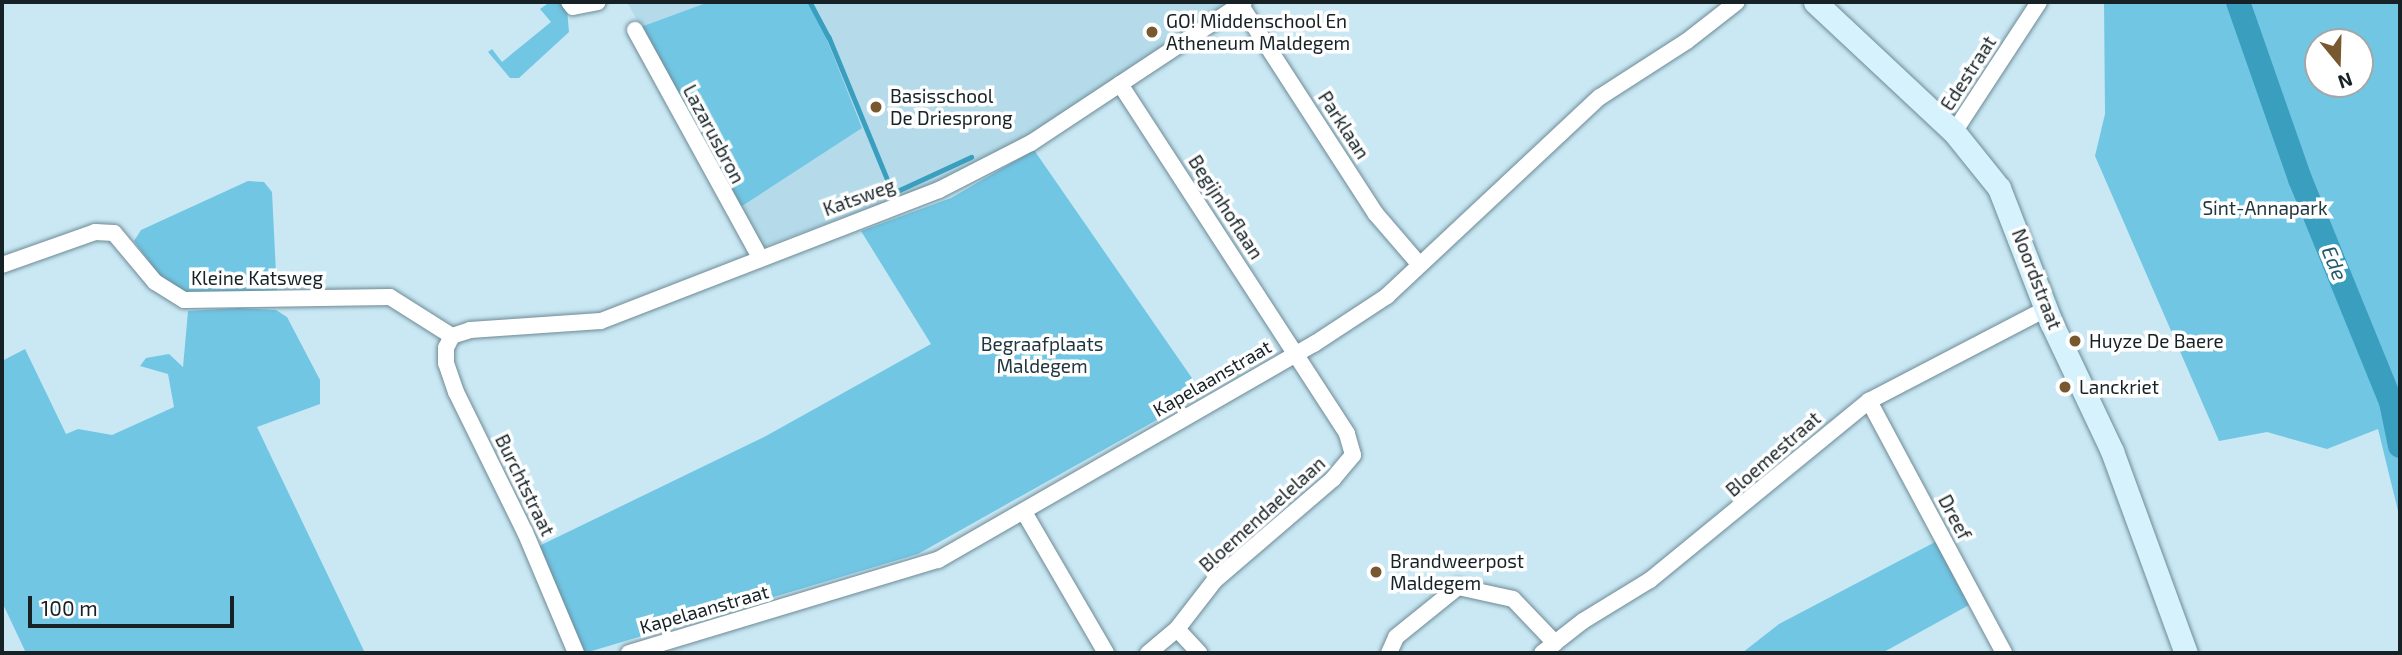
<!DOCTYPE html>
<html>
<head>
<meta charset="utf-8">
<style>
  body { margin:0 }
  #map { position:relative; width:2402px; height:655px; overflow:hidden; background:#c9e8f4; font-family:"Exo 2",sans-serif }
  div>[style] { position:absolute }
  .built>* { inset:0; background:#b5dbea }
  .green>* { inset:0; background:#71c6e4 }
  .stream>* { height:4.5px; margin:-2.25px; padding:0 2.25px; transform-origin:2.25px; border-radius:2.25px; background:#3a9fbf }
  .river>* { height:24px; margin:-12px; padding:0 12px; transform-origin:12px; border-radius:12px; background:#3a9fbf }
  .roads { filter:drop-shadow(0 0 2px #6e8a95) drop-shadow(0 0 2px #6e8a95) }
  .street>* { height:16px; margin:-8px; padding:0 8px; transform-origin:8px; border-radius:8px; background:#fff }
  .secondary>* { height:23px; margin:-11.5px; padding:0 11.5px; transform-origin:11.5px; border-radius:11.5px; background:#d6f2fc }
  .dots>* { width:19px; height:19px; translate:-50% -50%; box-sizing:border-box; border:4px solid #fff; border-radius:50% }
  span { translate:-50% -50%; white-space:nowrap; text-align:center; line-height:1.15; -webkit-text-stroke:7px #fff; paint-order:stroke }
  .poi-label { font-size:19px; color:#162226 }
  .left { translate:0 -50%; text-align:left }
  .street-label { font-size:19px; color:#162226 }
  .park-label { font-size:19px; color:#20373f }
  .water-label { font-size:21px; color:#255a6c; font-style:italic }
  .frame { position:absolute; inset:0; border:4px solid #162226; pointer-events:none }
  .north { position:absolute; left:2304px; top:28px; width:70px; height:70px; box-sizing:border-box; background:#fff; border:2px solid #a2a7a8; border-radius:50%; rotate:161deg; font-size:19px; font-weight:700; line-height:28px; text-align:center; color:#162226 }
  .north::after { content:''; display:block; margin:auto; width:24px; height:32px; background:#78582e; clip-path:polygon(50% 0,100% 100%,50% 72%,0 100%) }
  .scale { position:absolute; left:28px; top:596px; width:206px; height:32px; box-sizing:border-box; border:4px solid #162226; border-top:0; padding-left:9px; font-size:21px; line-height:24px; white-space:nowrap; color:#162226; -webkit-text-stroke:5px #fff; paint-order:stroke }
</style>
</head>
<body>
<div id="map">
  <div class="built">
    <div style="clip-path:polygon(627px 2px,1228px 2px,1027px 137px,938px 182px,760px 248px)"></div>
  </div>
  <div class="green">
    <div style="clip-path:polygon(550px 2px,562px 2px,567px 9px,569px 32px,519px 78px,510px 78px,488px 52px,492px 49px,502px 62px,551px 22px,540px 9px)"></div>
    <div style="clip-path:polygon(709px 2px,812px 2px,862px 128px,736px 210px,638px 28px)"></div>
    <div style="clip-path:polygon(evenodd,2104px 2px,2400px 2px,2400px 519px,2378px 429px,2327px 449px,2267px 432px,2219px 441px,2095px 156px,2105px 114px,2104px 2px,2318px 42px,2360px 42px,2360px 84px,2318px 84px,2318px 42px)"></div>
    <div style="clip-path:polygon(1034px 150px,1203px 394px,918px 554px,585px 653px,537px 547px,766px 436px,931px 344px,861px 231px,951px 198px)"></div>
    <div style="clip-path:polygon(248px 181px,264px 182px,272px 192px,277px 294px,184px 294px,159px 275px,134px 241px,141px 230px)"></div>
    <div style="clip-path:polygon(239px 308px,276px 310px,287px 317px,320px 380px,320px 404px,257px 427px,365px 653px,26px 653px,2px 602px,2px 361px,25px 349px,66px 434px,78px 429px,112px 435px,174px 407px,168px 374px,140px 366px,146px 358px,169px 354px,183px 367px,188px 311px)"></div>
    <div style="clip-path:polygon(1937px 541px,1969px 605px,1882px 653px,1742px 653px,1779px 624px)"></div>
  </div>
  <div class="stream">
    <div style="left:810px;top:2px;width:40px;rotate:62deg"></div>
    <div style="left:829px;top:37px;width:169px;rotate:67.7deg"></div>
    <div style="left:893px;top:193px;width:86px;rotate:-24.8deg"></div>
  </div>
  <div class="river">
    <div style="left:2238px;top:2px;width:188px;rotate:70.7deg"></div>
    <div style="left:2300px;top:179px;width:241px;rotate:67.8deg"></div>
    <div style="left:2391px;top:402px;width:45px;rotate:78.4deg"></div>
  </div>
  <div class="roads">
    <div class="street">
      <div style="left:569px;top:2px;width:6px;rotate:51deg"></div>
      <div style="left:573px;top:7px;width:25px;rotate:-11deg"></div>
      <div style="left:1240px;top:4px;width:250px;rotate:57.1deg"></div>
      <div style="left:1376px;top:214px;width:66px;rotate:49.3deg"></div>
      <div style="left:635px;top:30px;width:258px;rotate:61.2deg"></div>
      <div style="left:1120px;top:84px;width:417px;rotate:57deg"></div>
      <div style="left:1347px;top:434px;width:22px;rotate:74deg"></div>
      <div style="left:1353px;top:455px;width:31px;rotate:130deg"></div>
      <div style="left:1333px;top:479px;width:155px;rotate:139.4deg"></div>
      <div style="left:1215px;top:580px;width:62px;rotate:127.8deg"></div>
      <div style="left:1177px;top:629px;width:38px;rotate:140deg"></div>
      <div style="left:1954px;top:132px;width:155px;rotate:-56.8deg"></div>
      <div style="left:2px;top:265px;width:99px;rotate:-19.5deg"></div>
      <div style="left:95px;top:232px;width:19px;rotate:3deg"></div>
      <div style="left:114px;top:233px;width:64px;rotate:50.1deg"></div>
      <div style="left:155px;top:282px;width:34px;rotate:32deg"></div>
      <div style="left:184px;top:300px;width:206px;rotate:-0.8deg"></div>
      <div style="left:390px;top:297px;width:73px;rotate:32.2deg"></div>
      <div style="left:452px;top:336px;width:19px;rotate:-18deg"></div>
      <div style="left:470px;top:330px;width:131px;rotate:-3.9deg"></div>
      <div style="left:601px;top:321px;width:362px;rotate:-21.2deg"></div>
      <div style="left:939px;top:190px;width:103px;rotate:-27.1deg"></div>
      <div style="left:1031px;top:143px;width:255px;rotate:-33.5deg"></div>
      <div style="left:452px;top:336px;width:13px;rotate:117deg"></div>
      <div style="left:446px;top:348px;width:15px;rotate:90deg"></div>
      <div style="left:446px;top:363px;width:31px;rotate:71deg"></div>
      <div style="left:456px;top:392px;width:156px;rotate:63.8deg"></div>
      <div style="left:525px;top:532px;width:131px;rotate:67.1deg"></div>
      <div style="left:1869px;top:401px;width:286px;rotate:61.8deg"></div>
      <div style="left:1024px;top:512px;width:163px;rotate:59.8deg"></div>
      <div style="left:1177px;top:629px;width:33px;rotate:47deg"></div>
      <div style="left:629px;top:653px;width:323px;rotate:-16.8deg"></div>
      <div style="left:938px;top:560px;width:434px;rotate:-29.9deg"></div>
      <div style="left:1314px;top:344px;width:87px;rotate:-33.3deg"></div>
      <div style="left:1387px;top:296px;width:291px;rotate:-43.1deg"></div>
      <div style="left:1600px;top:97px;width:103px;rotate:-32.8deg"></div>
      <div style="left:1687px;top:41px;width:63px;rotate:-38deg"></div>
      <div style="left:1389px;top:653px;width:17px;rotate:-66deg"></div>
      <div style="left:1396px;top:637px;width:80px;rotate:-38.9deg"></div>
      <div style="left:1458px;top:587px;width:56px;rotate:12.3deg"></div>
      <div style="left:1513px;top:599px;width:61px;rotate:46.3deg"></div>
      <div style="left:1542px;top:653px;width:52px;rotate:-38deg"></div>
      <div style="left:1583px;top:621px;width:79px;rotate:-31.5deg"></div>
      <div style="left:1650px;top:580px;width:283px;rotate:-39.3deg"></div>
      <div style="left:1869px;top:401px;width:199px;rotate:-27.5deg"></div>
    </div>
    <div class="secondary">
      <div style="left:1815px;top:2px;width:190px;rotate:43.1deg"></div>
      <div style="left:1954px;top:132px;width:72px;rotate:51.2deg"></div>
      <div style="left:1999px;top:188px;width:144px;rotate:68.8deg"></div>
      <div style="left:2051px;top:322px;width:143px;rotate:64.7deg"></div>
      <div style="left:2112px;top:451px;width:215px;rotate:69.9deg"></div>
    </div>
  </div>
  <div class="dots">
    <div style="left:1152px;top:32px;background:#78582e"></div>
    <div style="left:876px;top:107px;background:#78582e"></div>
    <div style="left:2075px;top:341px;background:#78582e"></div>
    <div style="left:2065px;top:387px;background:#78582e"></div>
    <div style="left:1376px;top:572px;background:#78582e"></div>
  </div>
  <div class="poi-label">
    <span class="left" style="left:1166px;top:32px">GO! Middenschool En<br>Atheneum Maldegem</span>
    <span class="left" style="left:890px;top:107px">Basisschool<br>De Driesprong</span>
    <span class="left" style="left:2089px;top:341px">Huyze De Baere</span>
    <span class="left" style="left:2079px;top:387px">Lanckriet</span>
    <span class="left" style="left:1390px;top:572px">Brandweerpost<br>Maldegem</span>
  </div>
  <div class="street-label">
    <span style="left:1968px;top:73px;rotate:-57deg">Edestraat</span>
    <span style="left:1344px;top:125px;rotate:57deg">Parklaan</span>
    <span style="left:714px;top:134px;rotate:62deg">Lazarusbron</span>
    <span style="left:859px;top:197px;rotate:-20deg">Katsweg</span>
    <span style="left:1226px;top:207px;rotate:57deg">Begijnhoflaan</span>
    <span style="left:257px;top:278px">Kleine Katsweg</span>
    <span style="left:2037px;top:279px;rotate:69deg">Noordstraat</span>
    <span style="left:1212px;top:378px;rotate:-30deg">Kapelaanstraat</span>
    <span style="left:1773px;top:454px;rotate:-41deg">Bloemestraat</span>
    <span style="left:525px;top:485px;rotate:64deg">Burchtstraat</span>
    <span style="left:1262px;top:514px;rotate:-42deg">Bloemendaelelaan</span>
    <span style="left:1955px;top:517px;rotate:62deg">Dreef</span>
    <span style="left:704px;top:609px;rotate:-16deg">Kapelaanstraat</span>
  </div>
  <div class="park-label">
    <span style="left:2265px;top:208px">Sint-Annapark</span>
    <span style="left:1042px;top:355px">Begraafplaats<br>Maldegem</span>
  </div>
  <div class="water-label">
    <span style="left:2335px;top:263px;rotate:68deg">Ede</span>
  </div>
  <div class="frame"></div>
  <div class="north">N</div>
  <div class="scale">100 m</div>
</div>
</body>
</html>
